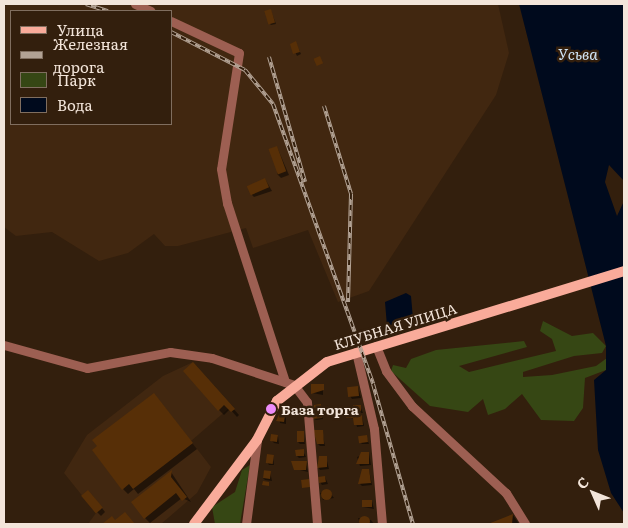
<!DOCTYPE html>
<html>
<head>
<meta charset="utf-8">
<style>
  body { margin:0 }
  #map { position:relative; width:628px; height:528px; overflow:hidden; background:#331f0d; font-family:Literata,serif }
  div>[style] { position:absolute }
  .built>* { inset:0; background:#412710 }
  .green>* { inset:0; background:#364714 }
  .water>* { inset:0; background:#000a1d }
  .shadow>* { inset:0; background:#0007 }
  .building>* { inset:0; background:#572f07; transform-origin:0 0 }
  .round { border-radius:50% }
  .minor>* { height:9px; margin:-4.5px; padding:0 4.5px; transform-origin:4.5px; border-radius:4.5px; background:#9d5f52 }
  .major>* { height:10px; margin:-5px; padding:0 5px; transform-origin:5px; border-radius:5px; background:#f9ab9a }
  .rail>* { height:4px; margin-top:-2px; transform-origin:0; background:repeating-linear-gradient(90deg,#331f0d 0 5.5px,#b2a294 0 11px); box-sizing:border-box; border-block:1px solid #b2a294 }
  .dots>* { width:14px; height:14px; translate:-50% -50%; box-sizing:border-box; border:2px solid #331f0d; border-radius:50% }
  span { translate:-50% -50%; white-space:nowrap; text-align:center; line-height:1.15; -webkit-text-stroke:5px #331f0d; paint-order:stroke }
  .street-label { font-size:14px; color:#f3e5da }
  .poi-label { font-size:14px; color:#f3e5da; font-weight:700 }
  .left { translate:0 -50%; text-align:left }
  .water-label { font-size:15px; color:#d1e5f6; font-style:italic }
  .frame { position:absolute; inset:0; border:5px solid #f3e5da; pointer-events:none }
  .legend { position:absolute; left:10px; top:10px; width:162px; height:115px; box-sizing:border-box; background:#331f0d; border:1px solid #806e5f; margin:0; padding:6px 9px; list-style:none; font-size:15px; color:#f3e5da }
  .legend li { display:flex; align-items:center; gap:10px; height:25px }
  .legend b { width:25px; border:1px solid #806e5f }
  .north { position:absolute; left:568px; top:468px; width:50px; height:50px; -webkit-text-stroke:4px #331f0d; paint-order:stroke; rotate:314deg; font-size:14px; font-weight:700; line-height:20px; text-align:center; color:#f3e5da }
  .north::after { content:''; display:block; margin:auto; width:18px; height:22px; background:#f3e5da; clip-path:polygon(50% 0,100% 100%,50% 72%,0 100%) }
</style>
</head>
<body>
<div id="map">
  <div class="built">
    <div style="clip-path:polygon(evenodd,11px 4px,498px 4px,509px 53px,496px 95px,369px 291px,338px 302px,308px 230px,253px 248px,246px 228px,178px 246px,165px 246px,154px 234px,128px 253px,99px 261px,52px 232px,16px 236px,4px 227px,4px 6px,11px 4px,11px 11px,171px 11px,171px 124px,11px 124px,11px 11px)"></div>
    <div style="clip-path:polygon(193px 362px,235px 409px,228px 409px,191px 441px,211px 467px,197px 493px,161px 524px,88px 524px,96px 513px,64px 473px,87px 435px,163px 376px)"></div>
  </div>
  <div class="green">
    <div style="clip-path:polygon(543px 321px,572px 336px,593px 333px,606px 346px,602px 353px,574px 356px,523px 372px,523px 377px,552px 375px,596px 366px,607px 358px,606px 370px,585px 378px,583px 408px,574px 421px,541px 420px,522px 394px,505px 409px,488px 415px,483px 399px,468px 412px,430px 406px,391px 371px,393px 365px,406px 368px,411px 359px,436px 350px,524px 341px,527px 347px,459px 366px,469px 372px,556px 351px,552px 339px,540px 331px)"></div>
    <div style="clip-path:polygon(250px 465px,240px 524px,215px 524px,212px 507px,235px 492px,242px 470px)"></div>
  </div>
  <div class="water">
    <div style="clip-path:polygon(519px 4px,624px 4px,624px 181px,609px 165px,605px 182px,617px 216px,624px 201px,624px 513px,611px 493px,598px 450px,594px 380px,606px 370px,606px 346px)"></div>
    <div style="clip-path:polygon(406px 293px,411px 296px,413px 319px,387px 326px,385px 302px)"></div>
  </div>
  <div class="shadow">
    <div style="clip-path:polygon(271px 11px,276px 24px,271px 25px,269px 23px)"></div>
    <div style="clip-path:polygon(296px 43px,301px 54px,297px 56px,291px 44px)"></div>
    <div style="clip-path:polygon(277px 147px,289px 175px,281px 178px,277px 174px)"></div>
    <div style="clip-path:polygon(265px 179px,272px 191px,254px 197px,251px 194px)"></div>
    <div style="clip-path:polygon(198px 369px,239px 415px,237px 417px,230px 409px,224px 415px,219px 410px)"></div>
    <div style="clip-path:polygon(323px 385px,323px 395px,312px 393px)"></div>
    <div style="clip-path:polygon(358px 387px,361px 398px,352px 399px,350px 396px)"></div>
    <div style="clip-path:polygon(154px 394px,197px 449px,138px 494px,134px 489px,128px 494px,123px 489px)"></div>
    <div style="clip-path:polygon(320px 405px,323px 419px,316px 420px,313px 418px)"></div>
    <div style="clip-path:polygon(360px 406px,363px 413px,357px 413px,355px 411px)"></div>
    <div style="clip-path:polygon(286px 412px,286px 424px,280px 423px,279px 414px)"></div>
    <div style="clip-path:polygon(362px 416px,364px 426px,357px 427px,355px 419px,347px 417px)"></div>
    <div style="clip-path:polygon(322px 431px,325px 446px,320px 446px,318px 444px)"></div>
    <div style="clip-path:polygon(303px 433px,305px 444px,300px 444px,297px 441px)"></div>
    <div style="clip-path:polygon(278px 436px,279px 444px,274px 443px,272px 441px)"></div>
    <div style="clip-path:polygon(366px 436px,369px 444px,362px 444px,360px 442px)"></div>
    <div style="clip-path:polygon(303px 451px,306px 457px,299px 458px,297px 456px)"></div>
    <div style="clip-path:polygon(369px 453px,371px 465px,360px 466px,357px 457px)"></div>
    <div style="clip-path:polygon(273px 456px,274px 465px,269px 465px,267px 462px)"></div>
    <div style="clip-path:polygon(326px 457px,329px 469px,320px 470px,318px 467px)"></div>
    <div style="clip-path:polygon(306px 462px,308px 472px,296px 469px)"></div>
    <div style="clip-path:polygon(369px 470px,372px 485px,362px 486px,360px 484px)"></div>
    <div style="clip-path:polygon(171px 472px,191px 502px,182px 498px,150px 523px,145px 518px)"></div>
    <div style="clip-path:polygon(270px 472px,272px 481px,265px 480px,263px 478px)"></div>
    <div style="clip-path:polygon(325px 477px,328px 484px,322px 485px,320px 482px)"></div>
    <div style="clip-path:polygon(328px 490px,334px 498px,323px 500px,320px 493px)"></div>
    <div style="clip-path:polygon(92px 495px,105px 512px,101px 516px,97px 512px)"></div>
    <div style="clip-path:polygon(372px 501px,374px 509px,363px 507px)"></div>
    <div style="clip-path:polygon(513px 515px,519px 524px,491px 524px)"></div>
    <div style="clip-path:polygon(358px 518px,371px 520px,374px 524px,360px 524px)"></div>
  </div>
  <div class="building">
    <div style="left:271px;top:9px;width:14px;height:7px;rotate:73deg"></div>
    <div style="clip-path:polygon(296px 41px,300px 52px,293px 54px,290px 44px)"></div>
    <div style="left:320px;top:56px;width:8px;height:7px;rotate:67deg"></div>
    <div style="left:277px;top:146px;width:27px;height:9px;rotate:70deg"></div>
    <div style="left:265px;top:178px;width:10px;height:20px;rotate:66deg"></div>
    <div style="clip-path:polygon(193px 362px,235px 409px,231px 412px,224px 405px,218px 411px,183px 371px)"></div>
    <div style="clip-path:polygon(311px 384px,324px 384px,324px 390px,311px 394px)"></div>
    <div style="left:358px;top:386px;width:10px;height:11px;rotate:84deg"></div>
    <div style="clip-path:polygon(154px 393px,193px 443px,133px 489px,129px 484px,122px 490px,92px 450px,97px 446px,92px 440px)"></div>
    <div style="clip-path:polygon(321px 404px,322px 418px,312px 419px,314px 405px)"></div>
    <div style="clip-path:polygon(353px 405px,361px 405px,361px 411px,353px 412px)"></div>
    <div style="clip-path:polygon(281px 410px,286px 410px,284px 422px,276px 421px)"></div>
    <div style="clip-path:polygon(346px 412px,362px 415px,363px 425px,354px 425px,353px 418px,346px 418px)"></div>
    <div style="clip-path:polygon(313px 430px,323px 430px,324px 444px,317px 444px)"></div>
    <div style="left:297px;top:431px;width:7px;height:11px"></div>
    <div style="left:271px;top:434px;width:7px;height:7px;rotate:8deg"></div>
    <div style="left:367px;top:435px;width:7px;height:9px;rotate:82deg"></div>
    <div style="clip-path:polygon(304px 449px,304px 456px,296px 456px,295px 450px)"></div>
    <div style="clip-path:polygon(361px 452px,369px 452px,369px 464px,356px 464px)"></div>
    <div style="left:267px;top:454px;width:7px;height:9px;rotate:8deg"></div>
    <div style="clip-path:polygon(319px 456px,327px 456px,327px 467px,317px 468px)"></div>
    <div style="clip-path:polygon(291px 461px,307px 461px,306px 470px,294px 470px)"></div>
    <div style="clip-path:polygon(362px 469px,369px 469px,371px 483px,358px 484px)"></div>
    <div style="clip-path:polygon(172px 470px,171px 477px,187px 497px,182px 501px,176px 493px,144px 519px,131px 502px)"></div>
    <div style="left:271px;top:471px;width:8px;height:7px;rotate:97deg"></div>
    <div style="left:325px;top:476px;width:6px;height:7px;rotate:81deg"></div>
    <div style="left:309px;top:479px;width:8px;height:8px;rotate:83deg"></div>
    <div style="clip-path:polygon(263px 481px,269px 482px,269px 486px,262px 485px)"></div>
    <div class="round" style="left:320.5px;top:488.5px;width:11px;height:11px"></div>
    <div style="left:88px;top:490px;width:23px;height:9px;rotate:50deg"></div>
    <div style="left:362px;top:500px;width:10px;height:7px"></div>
    <div style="clip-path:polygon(125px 512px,135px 524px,102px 524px,112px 516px,115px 520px)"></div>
    <div style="clip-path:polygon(513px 514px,512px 524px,488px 524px)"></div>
    <div class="round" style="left:358.5px;top:515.5px;width:11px;height:11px"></div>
  </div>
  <div class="minor">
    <div style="left:135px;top:4px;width:17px;rotate:24deg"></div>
    <div style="left:171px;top:21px;width:75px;rotate:25.2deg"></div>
    <div style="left:239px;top:53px;width:117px;rotate:98.8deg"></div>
    <div style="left:221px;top:169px;width:35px;rotate:80deg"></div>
    <div style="left:227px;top:203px;width:188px;rotate:72deg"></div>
    <div style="left:4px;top:345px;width:86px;rotate:15.5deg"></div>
    <div style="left:87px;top:368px;width:85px;rotate:-10.9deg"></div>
    <div style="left:170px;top:352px;width:42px;rotate:8.1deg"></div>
    <div style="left:212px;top:358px;width:86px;rotate:18.2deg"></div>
    <div style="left:294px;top:385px;width:21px;rotate:53deg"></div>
    <div style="left:307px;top:402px;width:122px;rotate:85.3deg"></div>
    <div style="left:376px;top:346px;width:27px;rotate:68deg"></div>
    <div style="left:386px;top:371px;width:44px;rotate:53.4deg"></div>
    <div style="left:412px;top:406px;width:128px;rotate:42.8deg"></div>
    <div style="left:506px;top:493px;width:36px;rotate:58deg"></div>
    <div style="left:356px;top:352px;width:79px;rotate:76.8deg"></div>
    <div style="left:374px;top:429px;width:95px;rotate:85.2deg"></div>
    <div style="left:246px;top:524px;width:85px;rotate:-82.5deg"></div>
  </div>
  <div class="major">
    <div style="left:194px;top:524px;width:105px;rotate:-53.1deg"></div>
    <div style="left:257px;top:440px;width:44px;rotate:-62.9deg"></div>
    <div style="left:277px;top:401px;width:63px;rotate:-38deg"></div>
    <div style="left:327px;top:362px;width:311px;rotate:-17deg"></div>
  </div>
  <div class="rail">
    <div style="left:86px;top:4px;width:23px;rotate:18deg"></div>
    <div style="left:171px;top:32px;width:83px;rotate:27.2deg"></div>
    <div style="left:245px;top:70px;width:44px;rotate:50.5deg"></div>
    <div style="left:273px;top:104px;width:297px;rotate:70.3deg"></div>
    <div style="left:373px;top:384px;width:146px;rotate:74.1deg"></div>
    <div style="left:269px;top:57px;width:130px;rotate:73.9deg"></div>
    <div style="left:324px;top:106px;width:92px;rotate:72.9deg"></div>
    <div style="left:351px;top:194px;width:108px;rotate:91.6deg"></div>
  </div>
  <div class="dots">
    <div style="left:271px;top:409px;background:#ec8cfa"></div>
  </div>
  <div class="street-label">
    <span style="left:395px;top:326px;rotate:-17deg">КЛУБНАЯ УЛИЦА</span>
  </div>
  <div class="poi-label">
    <span class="left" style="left:281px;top:409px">База торга</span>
  </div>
  <div class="water-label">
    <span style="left:578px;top:54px">Усьва</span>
  </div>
  <div class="frame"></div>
  <ul class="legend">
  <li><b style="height:6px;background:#f9ab9a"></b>Улица</li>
  <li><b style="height:6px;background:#b2a294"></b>Железная дорога</li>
  <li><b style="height:14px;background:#364714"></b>Парк</li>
  <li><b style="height:14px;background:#000a1d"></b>Вода</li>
  </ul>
  <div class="north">С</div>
</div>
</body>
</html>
